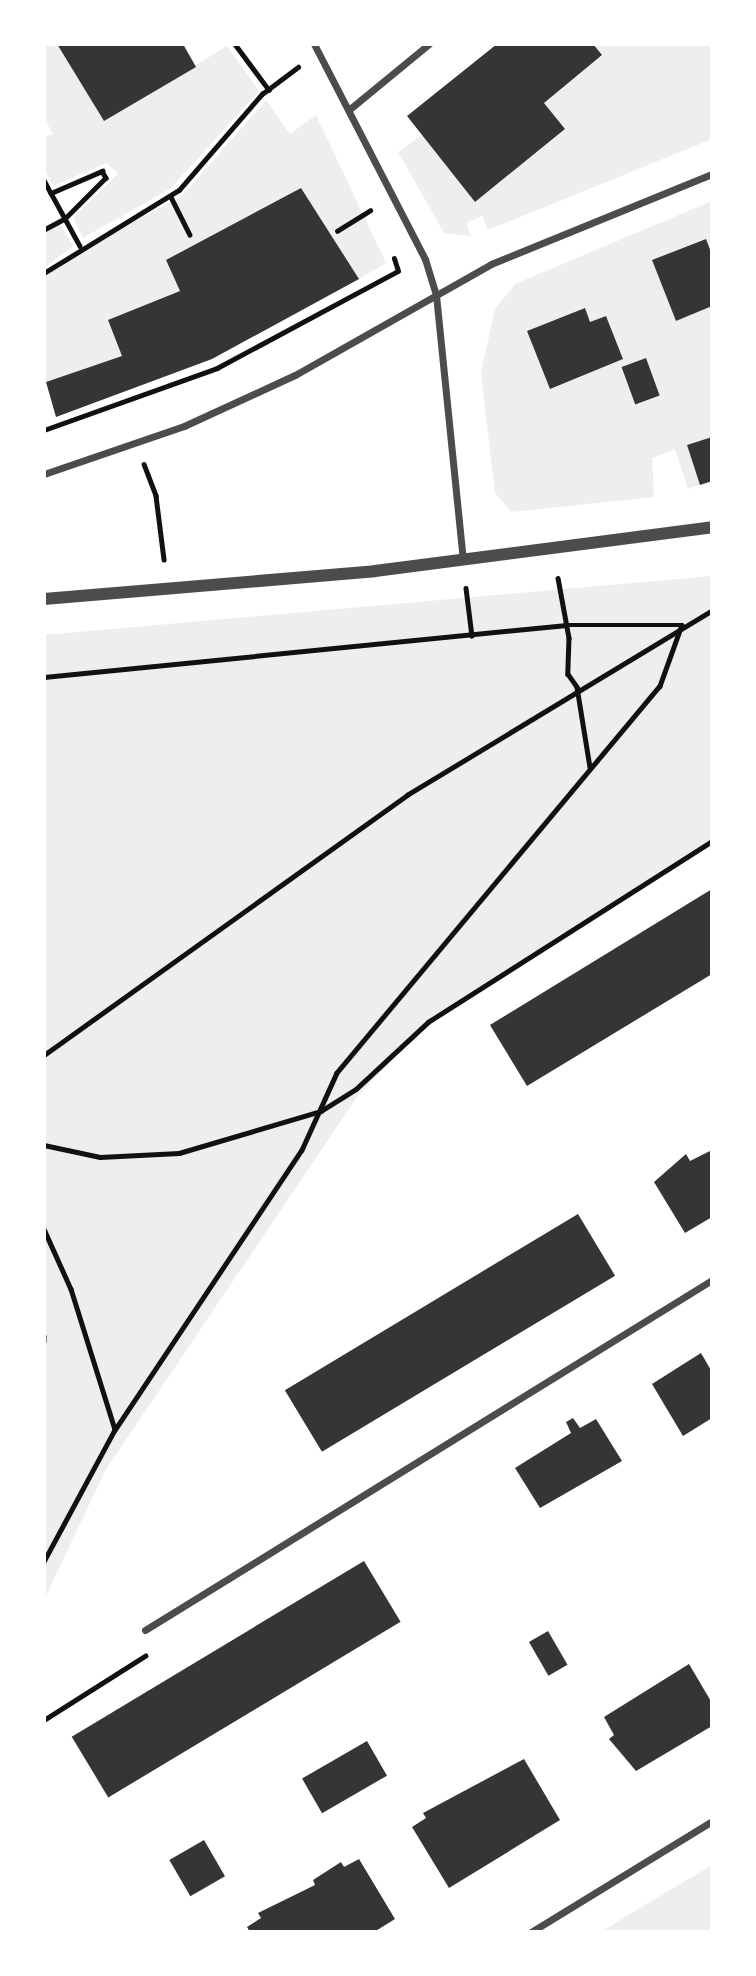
<!DOCTYPE html>
<html>
<head>
<meta charset="utf-8">
<style>
  body { margin:0 }
  #map { position:relative; width:756px; height:1976px; overflow:hidden; background:#fff; font-family:Commissioner,sans-serif }
  div>[style] { position:absolute }
  .green>* { inset:0; background:#eee }
  .building>* { inset:0; background:#353535; transform-origin:0 0 }
  .path>* { height:4.5px; margin:-2.25px; padding:0 2.25px; transform-origin:2.25px; border-radius:2.25px; background:#111 }
  .minor>* { height:7px; margin:-3.5px; padding:0 3.5px; transform-origin:3.5px; border-radius:3.5px; background:#4c4c4c }
  .tertiary>* { height:12px; margin:-6px; padding:0 6px; transform-origin:6px; border-radius:6px; background:#4c4c4c }
  span { translate:-50% -50%; white-space:nowrap; text-align:center; line-height:1.15; -webkit-text-stroke:7px #fff; paint-order:stroke }
  .frame { position:absolute; inset:0; border:46px solid #fff; pointer-events:none }
</style>
</head>
<body>
<div id="map">
  <div class="green">
    <div style="clip-path:polygon(44px 44px,57px 44px,104px 121px,227px 46px,259px 91px,170px 189px,83px 238px,73px 218px,118px 174px,107px 163px,53px 186px,44px 169px,44px 137px,53px 134px,44px 118px)"></div>
    <div style="clip-path:polygon(593px 44px,712px 44px,712px 139px,488px 230px,482px 216px,466px 223px,471px 236px,444px 233px,398px 152px,422px 135px,475px 202px,565px 130px,544px 103px,602px 56px)"></div>
    <div style="clip-path:polygon(266px 100px,290px 134px,316px 115px,386px 263px,359px 279px,301px 188px,166px 261px,180px 291px,108px 321px,122px 356px,46px 382px,44px 278px,78px 252px,182px 196px)"></div>
    <div style="clip-path:polygon(evenodd,712px 201px,712px 255px,705px 239px,652px 260px,676px 321px,712px 306px,712px 437px,687px 445px,700px 485px,688px 489px,675px 449px,652px 458px,654px 497px,512px 512px,495px 493px,481px 373px,495px 309px,515px 284px,712px 201px,584px 308px,590px 322px,606px 316px,623px 359px,550px 389px,527px 331px,584px 308px,712px 201px,645px 358px,659px 396px,638px 404px,622px 367px,645px 358px)"></div>
    <div style="clip-path:polygon(60px 224px,73px 246px,44px 268px,44px 233px)"></div>
    <div style="clip-path:polygon(712px 576px,712px 841px,428px 1022px,357px 1097px,105px 1471px,44px 1600px,44px 635px)"></div>
    <div style="clip-path:polygon(712px 1865px,712px 1932px,601px 1932px,638px 1909px)"></div>
  </div>
  <div class="building">
    <div style="clip-path:polygon(57px 44px,183px 44px,196px 67px,104px 121px)"></div>
    <div style="clip-path:polygon(497px 44px,593px 44px,602px 55px,544px 103px,565px 129px,475px 202px,407px 116px)"></div>
    <div style="clip-path:polygon(301px 188px,359px 279px,212px 359px,56px 417px,46px 382px,122px 356px,108px 320px,180px 291px,166px 260px)"></div>
    <div style="clip-path:polygon(706px 239px,712px 255px,712px 306px,676px 321px,652px 260px)"></div>
    <div style="clip-path:polygon(585px 308px,590px 322px,606px 316px,623px 359px,550px 389px,527px 331px)"></div>
    <div style="left:646px;top:358px;width:40px;height:26px;rotate:70deg"></div>
    <div style="clip-path:polygon(712px 437px,712px 481px,700px 485px,687px 445px)"></div>
    <div style="clip-path:polygon(712px 889px,712px 974px,527px 1086px,490px 1025px)"></div>
    <div style="clip-path:polygon(712px 1150px,712px 1217px,685px 1233px,654px 1182px,686px 1154px,690px 1161px)"></div>
    <div style="left:578px;top:1214px;width:72px;height:342px;rotate:59deg"></div>
    <div style="clip-path:polygon(701px 1353px,712px 1372px,712px 1418px,683px 1436px,652px 1384px)"></div>
    <div style="clip-path:polygon(573px 1418px,580px 1428px,596px 1419px,622px 1461px,540px 1508px,515px 1468px,571px 1433px,566px 1422px)"></div>
    <div style="left:364px;top:1561px;width:71px;height:341px;rotate:59deg"></div>
    <div style="left:548px;top:1631px;width:39px;height:22px;rotate:60deg"></div>
    <div style="clip-path:polygon(689px 1664px,712px 1703px,712px 1726px,636px 1771px,609px 1739px,614px 1735px,604px 1717px)"></div>
    <div style="left:367px;top:1741px;width:40px;height:75px;rotate:60deg"></div>
    <div style="clip-path:polygon(524px 1759px,560px 1820px,449px 1888px,412px 1827px,426px 1818px,423px 1813px)"></div>
    <div style="left:204px;top:1840px;width:42px;height:40px;rotate:60deg"></div>
    <div style="clip-path:polygon(359px 1859px,395px 1919px,374px 1932px,250px 1932px,247px 1927px,261px 1918px,258px 1913px,315px 1885px,313px 1880px,341px 1862px,344px 1867px)"></div>
  </div>
  <div class="path">
    <div style="left:235px;top:44px;width:57px;rotate:53.5deg"></div>
    <div style="left:44px;top:180px;width:15px;rotate:62deg"></div>
    <div style="left:51px;top:193px;width:56px;rotate:-23.3deg"></div>
    <div style="left:102px;top:171px;width:8px;rotate:60deg"></div>
    <div style="left:106px;top:178px;width:58px;rotate:135deg"></div>
    <div style="left:65px;top:219px;width:24px;rotate:152deg"></div>
    <div style="left:51px;top:193px;width:60px;rotate:61.3deg"></div>
    <div style="left:171px;top:197px;width:42px;rotate:63.4deg"></div>
    <div style="left:337px;top:231px;width:39px;rotate:-32deg"></div>
    <div style="left:44px;top:273px;width:158px;rotate:-31.6deg"></div>
    <div style="left:179px;top:190px;width:127px;rotate:-49.2deg"></div>
    <div style="left:262px;top:94px;width:45px;rotate:-36.9deg"></div>
    <div style="left:44px;top:430px;width:184px;rotate:-19.7deg"></div>
    <div style="left:217px;top:368px;width:205px;rotate:-28.2deg"></div>
    <div style="left:398px;top:271px;width:13px;rotate:-108deg"></div>
    <div style="left:144px;top:464px;width:34px;rotate:69deg"></div>
    <div style="left:156px;top:496px;width:64px;rotate:82.8deg"></div>
    <div style="left:558px;top:578px;width:61px;rotate:79.6deg"></div>
    <div style="left:569px;top:638px;width:36px;rotate:92deg"></div>
    <div style="left:568px;top:674px;width:16px;rotate:55deg"></div>
    <div style="left:577px;top:687px;width:81px;rotate:80.8deg"></div>
    <div style="left:466px;top:588px;width:48px;rotate:82.9deg"></div>
    <div style="left:44px;top:677px;width:525px;rotate:-5.69deg"></div>
    <div style="left:566px;top:625px;width:116px"></div>
    <div style="left:682px;top:625px;width:65px;rotate:109.8deg"></div>
    <div style="left:660px;top:686px;width:504px;rotate:129.85deg"></div>
    <div style="left:337px;top:1073px;width:85px;rotate:114.4deg"></div>
    <div style="left:302px;top:1150px;width:337px;rotate:123.7deg"></div>
    <div style="left:115px;top:1430px;width:150px;rotate:118.3deg"></div>
    <div style="left:44px;top:1055px;width:447px;rotate:-35.6deg"></div>
    <div style="left:407px;top:795px;width:357px;rotate:-31.2deg"></div>
    <div style="left:44px;top:1145px;width:57px;rotate:12.1deg"></div>
    <div style="left:100px;top:1157px;width:79px;rotate:-2.9deg"></div>
    <div style="left:179px;top:1153px;width:148px;rotate:-16.5deg"></div>
    <div style="left:321px;top:1111px;width:41px;rotate:-32.2deg"></div>
    <div style="left:356px;top:1089px;width:98px;rotate:-42.9deg"></div>
    <div style="left:428px;top:1022px;width:337px;rotate:-32.5deg"></div>
    <div style="left:44px;top:1229px;width:66px;rotate:65.8deg"></div>
    <div style="left:71px;top:1289px;width:147px;rotate:72.6deg"></div>
    <div style="left:44px;top:1336px;width:5px;rotate:90deg"></div>
    <div style="left:44px;top:1720px;width:120px;rotate:-32.4deg"></div>
  </div>
  <div class="minor">
    <div style="left:314px;top:44px;width:242px;rotate:62.7deg"></div>
    <div style="left:425px;top:259px;width:38px;rotate:73deg"></div>
    <div style="left:436px;top:295px;width:266px;rotate:84.2deg"></div>
    <div style="left:351px;top:108px;width:101px;rotate:-39.4deg"></div>
    <div style="left:44px;top:474px;width:148px;rotate:-18.9deg"></div>
    <div style="left:184px;top:426px;width:122px;rotate:-24.7deg"></div>
    <div style="left:295px;top:375px;width:225px;rotate:-29.5deg"></div>
    <div style="left:491px;top:264px;width:239px;rotate:-22.2deg"></div>
    <div style="left:145px;top:1630px;width:666px;rotate:-31.69deg"></div>
    <div style="left:531px;top:1932px;width:212px;rotate:-31.5deg"></div>
  </div>
  <div class="tertiary">
    <div style="left:44px;top:599px;width:332px;rotate:-4.8deg"></div>
    <div style="left:375px;top:571px;width:340px;rotate:-7.4deg"></div>
  </div>
  <div class="frame"></div>
</div>
</body>
</html>
